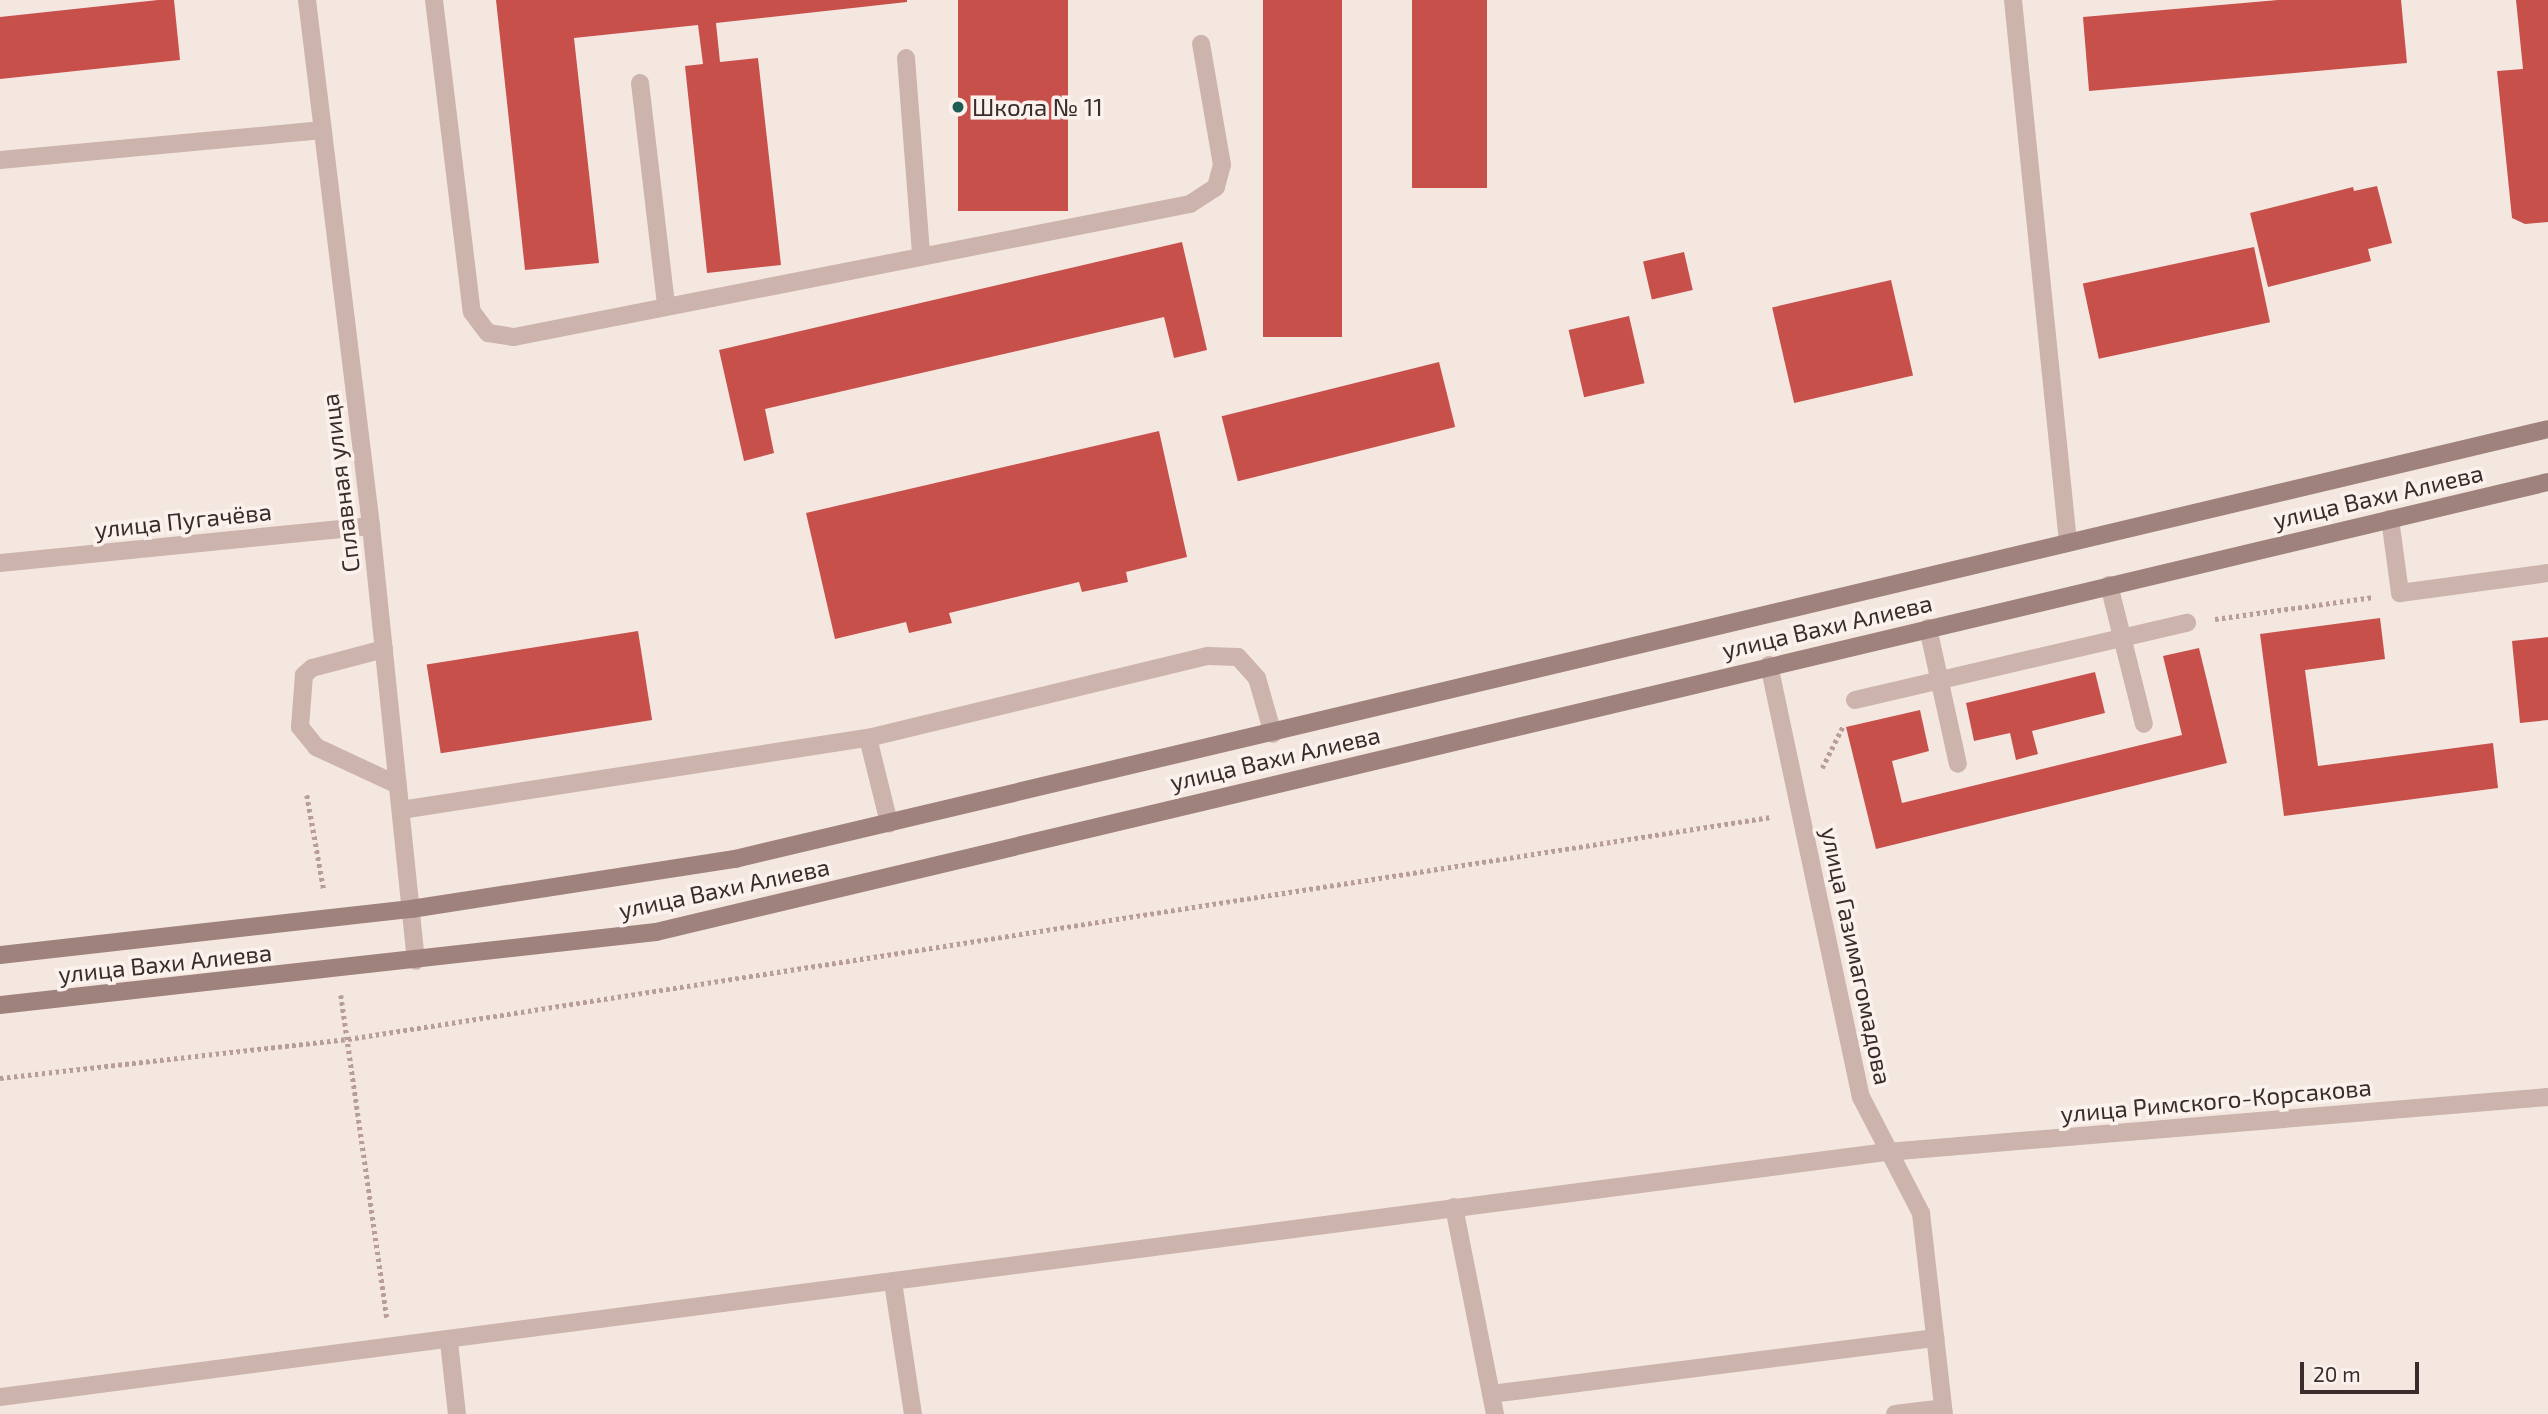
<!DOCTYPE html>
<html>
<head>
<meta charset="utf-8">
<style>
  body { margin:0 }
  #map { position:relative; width:2548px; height:1414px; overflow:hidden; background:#f4e7e0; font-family:"Exo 2",sans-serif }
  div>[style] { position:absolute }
  .building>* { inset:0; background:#c7504b; transform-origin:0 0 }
  .path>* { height:4.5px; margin-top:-2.25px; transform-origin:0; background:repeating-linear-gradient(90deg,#b89e96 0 3.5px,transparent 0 7px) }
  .lane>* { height:18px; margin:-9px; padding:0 9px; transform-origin:9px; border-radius:9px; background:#ccb4ac }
  .street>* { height:18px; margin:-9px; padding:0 9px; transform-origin:9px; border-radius:9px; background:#ccb4ac }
  .secondary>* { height:18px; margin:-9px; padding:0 9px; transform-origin:9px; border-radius:9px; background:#a0827d }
  .dots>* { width:19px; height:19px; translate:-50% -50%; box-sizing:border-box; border:4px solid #fbf2ed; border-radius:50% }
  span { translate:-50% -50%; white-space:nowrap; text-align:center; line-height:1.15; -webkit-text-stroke:7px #fbf2ed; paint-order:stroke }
  .poi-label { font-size:24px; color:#3a2c2b }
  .left { translate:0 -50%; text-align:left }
  .street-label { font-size:24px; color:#3a2c2b }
  .scale { position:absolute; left:2300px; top:1362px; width:119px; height:32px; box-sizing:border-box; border:4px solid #3a2c2b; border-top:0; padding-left:9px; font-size:21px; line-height:24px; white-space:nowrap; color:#3a2c2b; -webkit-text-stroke:5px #fbf2ed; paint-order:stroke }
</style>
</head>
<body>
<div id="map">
  <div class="building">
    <div style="clip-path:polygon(158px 0,174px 0,180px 60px,0 79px,0 17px)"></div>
    <div style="clip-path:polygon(496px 0,907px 0,907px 2px,716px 23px,720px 62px,758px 58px,781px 265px,707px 273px,685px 66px,703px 64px,698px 25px,574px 38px,599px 263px,525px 270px)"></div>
    <div style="left:958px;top:0;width:110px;height:211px"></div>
    <div style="left:1263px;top:0;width:79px;height:337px"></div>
    <div style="left:1412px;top:0;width:75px;height:188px"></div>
    <div style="clip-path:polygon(2278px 0,2401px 0,2407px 63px,2089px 91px,2083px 17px)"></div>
    <div style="clip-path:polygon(2516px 0,2548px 0,2548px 222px,2525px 224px,2512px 218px,2497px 71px,2523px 69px)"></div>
    <div style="clip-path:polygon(2377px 186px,2392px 243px,2368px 249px,2371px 261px,2268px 287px,2250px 213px,2353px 187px,2354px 191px)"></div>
    <div style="clip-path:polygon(1182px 242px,1207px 350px,1174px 358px,1164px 317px,765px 409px,774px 453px,744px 461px,719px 350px)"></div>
    <div style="left:2254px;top:247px;width:77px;height:175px;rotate:78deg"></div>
    <div style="left:1684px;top:252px;width:39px;height:42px;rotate:77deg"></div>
    <div style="left:1891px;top:280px;width:98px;height:122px;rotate:77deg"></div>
    <div style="left:1629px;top:316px;width:69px;height:62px;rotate:77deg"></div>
    <div style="left:1439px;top:362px;width:67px;height:224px;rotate:76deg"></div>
    <div style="clip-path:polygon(1159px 431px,1187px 557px,1126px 572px,1128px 582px,1082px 592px,1079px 582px,949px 613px,952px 623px,909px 633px,906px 622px,835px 639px,806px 513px)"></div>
    <div style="clip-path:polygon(2380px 618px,2385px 659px,2305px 670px,2318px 766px,2493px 743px,2498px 788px,2284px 816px,2260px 634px)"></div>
    <div style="left:638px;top:631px;width:90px;height:214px;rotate:81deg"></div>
    <div style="clip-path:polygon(2548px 637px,2548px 720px,2520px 723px,2512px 641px)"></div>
    <div style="clip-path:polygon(2199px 648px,2227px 763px,1876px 849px,1846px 727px,1920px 710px,1929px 751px,1892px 761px,1902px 803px,2182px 735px,2163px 656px)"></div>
    <div style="clip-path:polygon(2095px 672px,2105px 713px,2032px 731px,2038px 754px,2016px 760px,2010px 733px,1974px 741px,1966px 703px)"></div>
  </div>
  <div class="path">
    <div style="left:2215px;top:619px;width:160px;rotate:-7.9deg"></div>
    <div style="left:1822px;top:768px;width:47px;rotate:-63.4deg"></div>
    <div style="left:307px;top:795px;width:97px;rotate:79.9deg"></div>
    <div style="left:341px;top:995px;width:327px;rotate:81.9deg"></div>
    <div style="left:0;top:1078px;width:350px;rotate:-6.4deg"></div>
    <div style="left:348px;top:1039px;width:1440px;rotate:-8.87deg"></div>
  </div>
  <div class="lane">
    <div style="left:434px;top:0;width:314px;rotate:83.1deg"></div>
    <div style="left:472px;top:312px;width:26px;rotate:53deg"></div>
    <div style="left:488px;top:333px;width:26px;rotate:9deg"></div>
    <div style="left:514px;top:337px;width:689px;rotate:-11.13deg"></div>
    <div style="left:1190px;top:204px;width:31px;rotate:-33deg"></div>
    <div style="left:1216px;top:187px;width:23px;rotate:-75deg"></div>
    <div style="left:1222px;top:165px;width:123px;rotate:-99.8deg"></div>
    <div style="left:2013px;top:0;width:545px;rotate:84.21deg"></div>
    <div style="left:906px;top:58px;width:198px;rotate:85.6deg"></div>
    <div style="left:640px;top:83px;width:225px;rotate:83.3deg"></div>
    <div style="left:0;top:160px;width:324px;rotate:-5.3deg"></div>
    <div style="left:2390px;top:519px;width:75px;rotate:82.3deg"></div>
    <div style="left:2400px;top:593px;width:149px;rotate:-7.7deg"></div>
    <div style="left:2109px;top:585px;width:143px;rotate:75.9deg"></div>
    <div style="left:1928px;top:628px;width:139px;rotate:77.6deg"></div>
    <div style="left:384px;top:649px;width:74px;rotate:165.2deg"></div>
    <div style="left:312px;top:668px;width:11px;rotate:139deg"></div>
    <div style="left:304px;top:675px;width:52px;rotate:94.4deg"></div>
    <div style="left:300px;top:727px;width:26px;rotate:51deg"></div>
    <div style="left:316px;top:747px;width:90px;rotate:24.9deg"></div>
    <div style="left:1855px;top:700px;width:341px;rotate:-13.1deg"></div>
    <div style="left:868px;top:738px;width:88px;rotate:76.1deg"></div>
    <div style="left:401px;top:810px;width:473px;rotate:-8.8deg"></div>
    <div style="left:868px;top:738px;width:350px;rotate:-13.6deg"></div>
    <div style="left:1208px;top:656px;width:30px;rotate:2deg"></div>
    <div style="left:1238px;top:657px;width:28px;rotate:48deg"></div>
    <div style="left:1257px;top:678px;width:58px;rotate:74.1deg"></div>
    <div style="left:1454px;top:1207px;width:211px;rotate:78.8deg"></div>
    <div style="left:893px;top:1282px;width:134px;rotate:81.4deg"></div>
    <div style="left:1491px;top:1394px;width:448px;rotate:-7.2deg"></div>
    <div style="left:1895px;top:1414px;width:48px;rotate:-7.1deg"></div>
  </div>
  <div class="street">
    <div style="left:307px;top:0;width:530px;rotate:83.06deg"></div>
    <div style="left:371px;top:526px;width:437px;rotate:84.1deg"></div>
    <div style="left:0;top:563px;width:373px;rotate:-5.7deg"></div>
    <div style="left:1769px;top:665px;width:442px;rotate:78deg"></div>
    <div style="left:1861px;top:1097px;width:131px;rotate:62.7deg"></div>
    <div style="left:1921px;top:1213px;width:202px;rotate:83.5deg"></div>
    <div style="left:449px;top:1342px;width:72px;rotate:83.7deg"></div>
    <div style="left:0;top:1397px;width:1903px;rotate:-7.4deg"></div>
    <div style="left:1887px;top:1152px;width:663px;rotate:-4.76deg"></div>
  </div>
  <div class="secondary">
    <div style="left:0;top:955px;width:414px;rotate:-6.4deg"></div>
    <div style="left:411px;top:909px;width:328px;rotate:-8.8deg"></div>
    <div style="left:735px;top:859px;width:1863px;rotate:-13.34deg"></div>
    <div style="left:0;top:1005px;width:660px;rotate:-6.35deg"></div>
    <div style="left:656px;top:932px;width:1945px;rotate:-13.38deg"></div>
  </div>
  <div class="dots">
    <div style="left:958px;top:107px;background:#1f5d54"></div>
  </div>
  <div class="poi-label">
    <span class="left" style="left:972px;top:107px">Школа № 11</span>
  </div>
  <div class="street-label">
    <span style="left:340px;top:483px;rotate:-97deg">Сплавная улица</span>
    <span style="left:2378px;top:496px;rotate:-13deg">улица Вахи Алиева</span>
    <span style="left:183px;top:520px;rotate:-6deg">улица Пугачёва</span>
    <span style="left:1827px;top:626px;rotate:-13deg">улица Вахи Алиева</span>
    <span style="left:1275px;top:758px;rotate:-13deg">улица Вахи Алиева</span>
    <span style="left:724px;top:888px;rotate:-12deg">улица Вахи Алиева</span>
    <span style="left:1857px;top:956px;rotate:78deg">улица Газимагомадова</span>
    <span style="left:165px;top:963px;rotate:-6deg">улица Вахи Алиева</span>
    <span style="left:2216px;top:1100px;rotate:-5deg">улица Римского-Корсакова</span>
  </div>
  <div class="scale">20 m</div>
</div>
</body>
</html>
